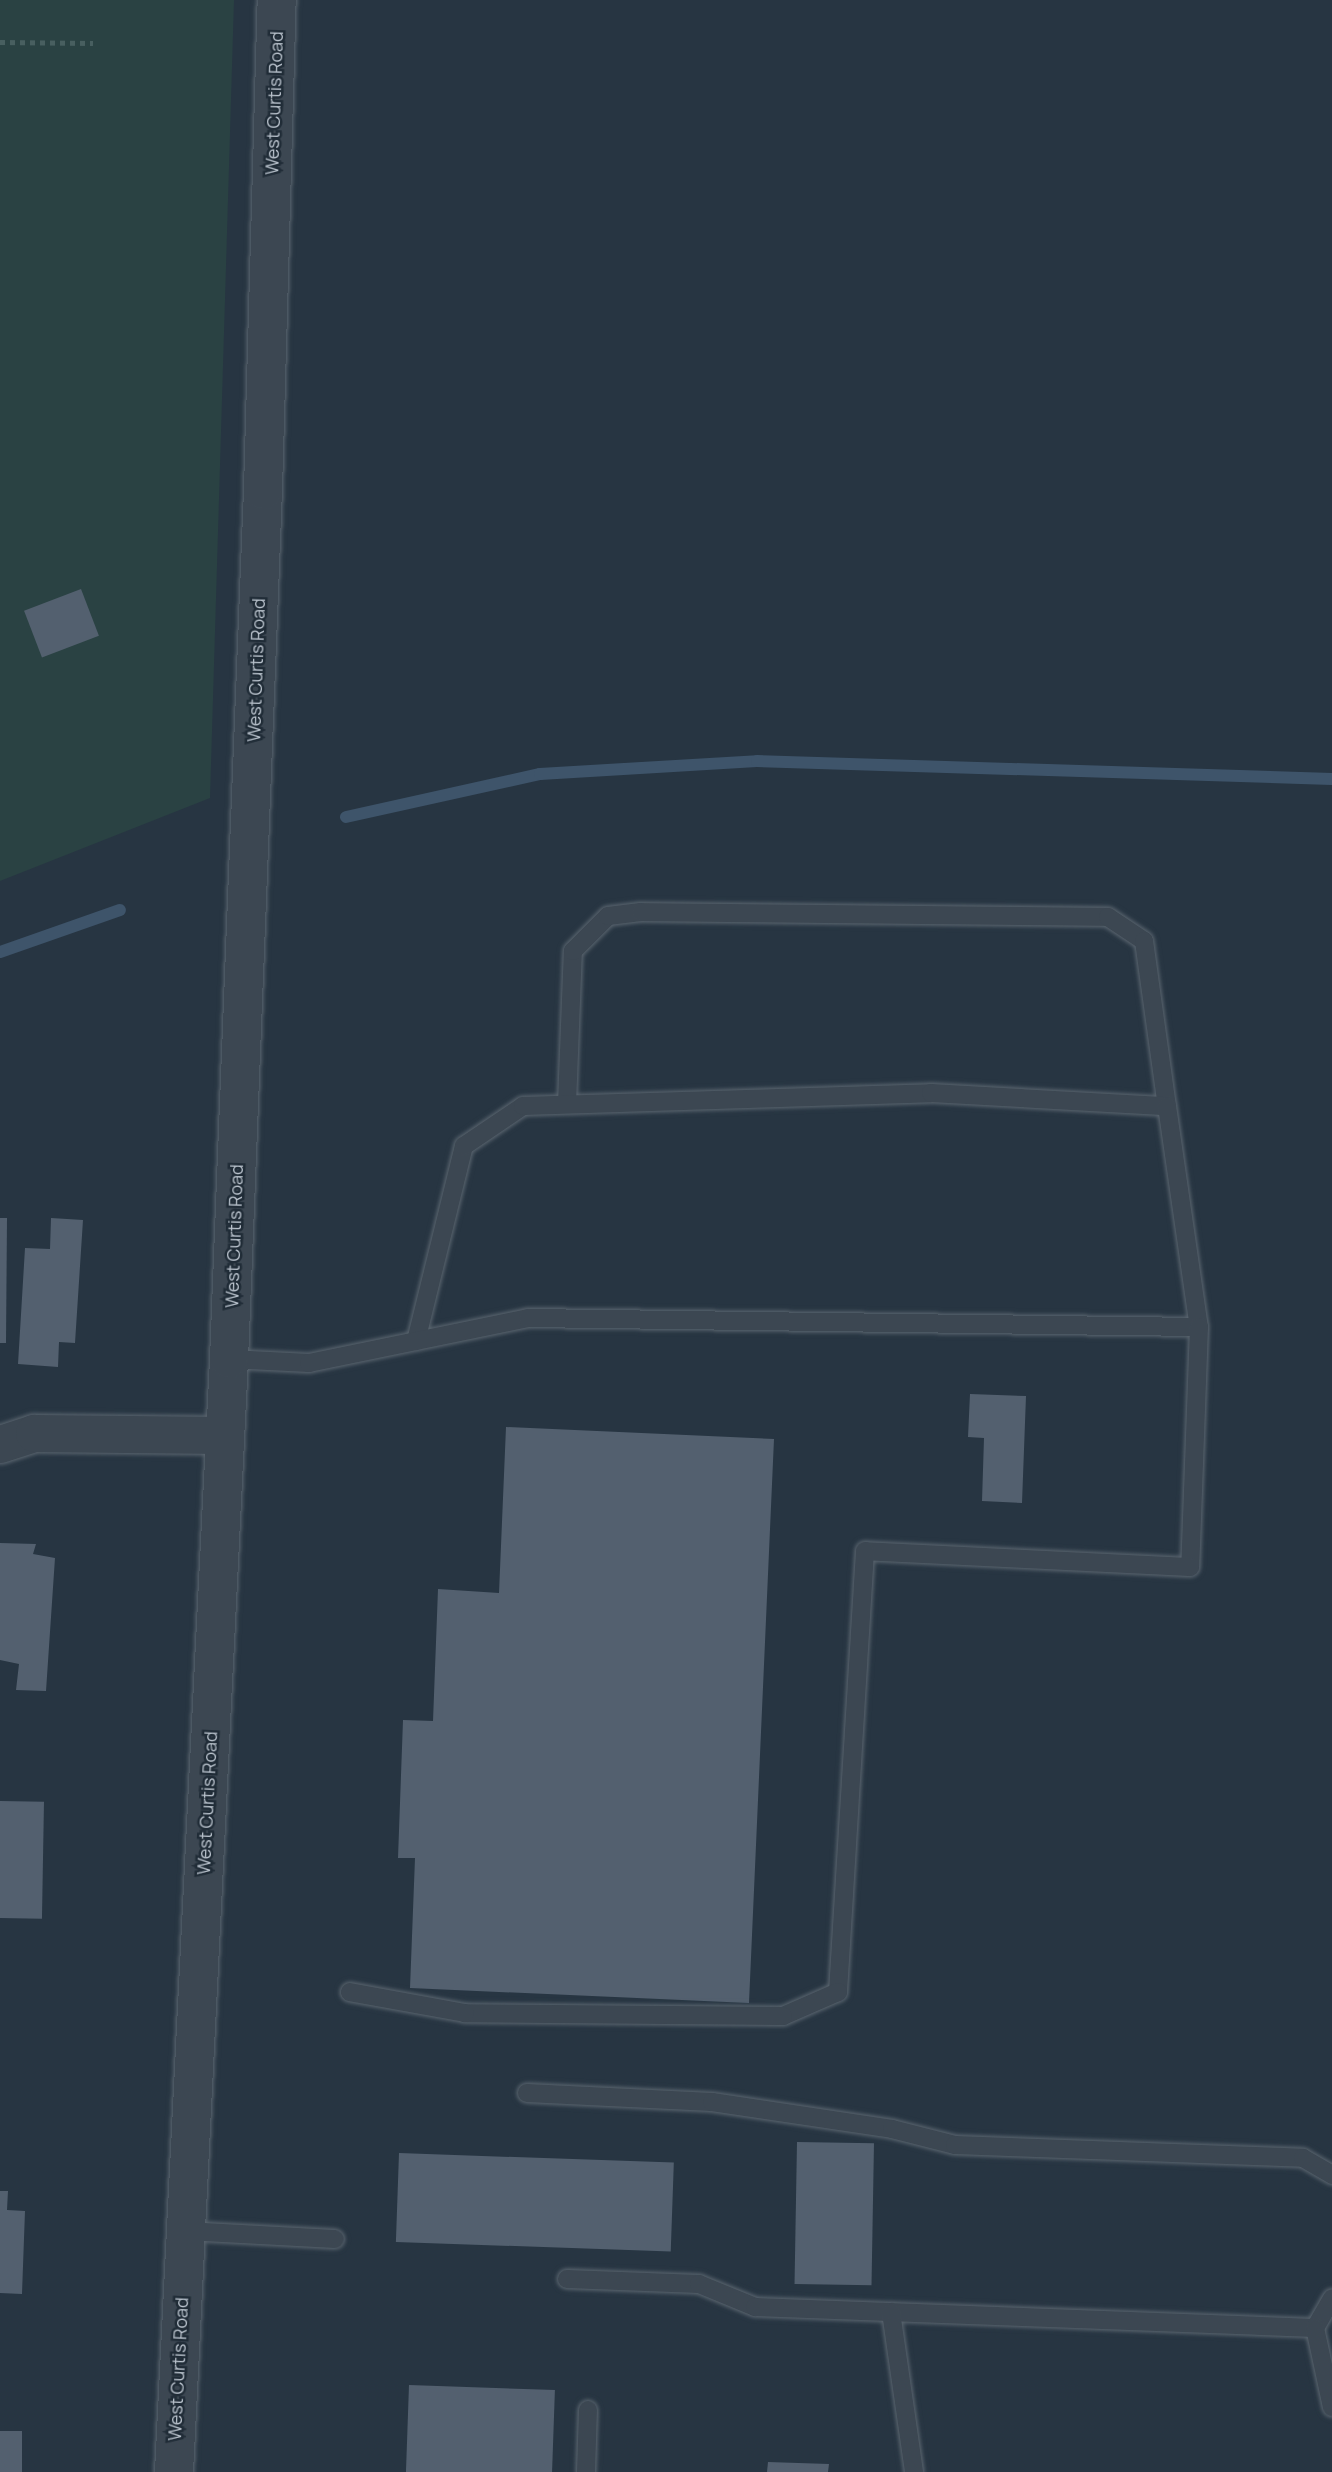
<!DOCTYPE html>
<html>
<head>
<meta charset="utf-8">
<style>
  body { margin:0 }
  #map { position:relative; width:1332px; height:2472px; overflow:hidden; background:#273542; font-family:Manrope,sans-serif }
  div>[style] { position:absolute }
  .green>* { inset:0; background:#2a4243 }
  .stream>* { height:12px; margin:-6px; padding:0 6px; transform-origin:6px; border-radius:6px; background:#3e546a }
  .building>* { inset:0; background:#53606f; transform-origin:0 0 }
  .path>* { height:4.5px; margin-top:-2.25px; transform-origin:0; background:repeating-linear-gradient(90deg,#485f60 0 5px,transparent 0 10px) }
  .roads { filter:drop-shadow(0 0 2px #5a656f) drop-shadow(0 0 2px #5a656f) }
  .service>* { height:18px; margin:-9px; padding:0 9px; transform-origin:9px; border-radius:9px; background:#3c4752 }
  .minor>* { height:37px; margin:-18.5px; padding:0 18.5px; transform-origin:18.5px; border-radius:18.5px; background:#3c4752 }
  .tertiary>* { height:38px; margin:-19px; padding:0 19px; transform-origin:19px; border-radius:19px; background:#3c4752 }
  span { translate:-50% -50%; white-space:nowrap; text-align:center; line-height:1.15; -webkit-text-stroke:5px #202c37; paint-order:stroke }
  .street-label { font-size:18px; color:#b9c2cc }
</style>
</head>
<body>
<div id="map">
  <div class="green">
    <div style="clip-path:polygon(0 0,234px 0,210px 798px,0 881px)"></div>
  </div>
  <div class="stream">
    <div style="left:346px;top:817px;width:199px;rotate:-12.5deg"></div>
    <div style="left:540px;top:774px;width:217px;rotate:-3.4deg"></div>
    <div style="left:757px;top:761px;width:575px;rotate:1.79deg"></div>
    <div style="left:0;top:952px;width:127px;rotate:-19.3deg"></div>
  </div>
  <div class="building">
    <div style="left:81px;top:589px;width:50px;height:61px;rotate:69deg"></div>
    <div style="clip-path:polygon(0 1218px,7px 1218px,6px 1343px,0 1343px)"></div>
    <div style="clip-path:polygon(51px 1218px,83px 1220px,75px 1343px,59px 1342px,58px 1367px,18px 1364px,25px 1248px,50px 1249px)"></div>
    <div style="clip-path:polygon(970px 1394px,1026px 1396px,1022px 1503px,982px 1501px,984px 1438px,968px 1437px)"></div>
    <div style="clip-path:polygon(506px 1427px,774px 1439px,749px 2003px,410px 1988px,415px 1858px,398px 1858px,403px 1720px,433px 1721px,438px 1589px,499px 1593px)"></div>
    <div style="clip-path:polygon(0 1543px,36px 1544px,33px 1554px,55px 1558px,46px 1691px,16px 1690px,19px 1664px,0 1660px)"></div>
    <div style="left:0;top:1801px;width:44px;height:117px;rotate:1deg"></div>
    <div style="left:797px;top:2142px;width:77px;height:142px;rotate:1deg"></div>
    <div style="left:399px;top:2153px;width:275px;height:89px;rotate:2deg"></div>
    <div style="clip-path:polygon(0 2191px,8px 2191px,7px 2210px,25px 2211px,22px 2294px,0 2293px)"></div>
    <div style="left:409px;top:2385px;width:146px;height:87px;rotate:2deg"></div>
    <div style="left:0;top:2431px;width:22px;height:41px"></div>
    <div style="clip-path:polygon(768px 2462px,829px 2464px,828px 2472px,767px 2472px)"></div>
  </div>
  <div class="path">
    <div style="left:0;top:42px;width:93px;rotate:0.6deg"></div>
  </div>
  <div class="roads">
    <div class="service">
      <div style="left:567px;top:1104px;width:153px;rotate:-87.8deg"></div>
      <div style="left:573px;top:951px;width:49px;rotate:-45deg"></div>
      <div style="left:608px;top:916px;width:33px;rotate:-7deg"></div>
      <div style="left:641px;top:912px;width:467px;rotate:0.6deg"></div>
      <div style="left:1108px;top:917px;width:43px;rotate:33.7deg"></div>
      <div style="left:1144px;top:941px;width:167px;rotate:82.1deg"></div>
      <div style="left:416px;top:1341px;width:201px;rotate:-76.2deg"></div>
      <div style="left:464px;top:1146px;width:71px;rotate:-34.1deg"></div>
      <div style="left:523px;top:1106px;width:408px;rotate:-1.8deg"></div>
      <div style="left:931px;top:1093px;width:236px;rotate:3.2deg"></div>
      <div style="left:1167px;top:1106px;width:223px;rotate:81.8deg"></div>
      <div style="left:229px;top:1359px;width:80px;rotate:2.9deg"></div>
      <div style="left:309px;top:1363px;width:224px;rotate:-11.6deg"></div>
      <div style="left:528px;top:1318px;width:671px;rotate:0.77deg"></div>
      <div style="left:1199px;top:1327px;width:240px;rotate:92.1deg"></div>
      <div style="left:1190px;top:1567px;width:325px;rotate:-177.2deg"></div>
      <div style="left:865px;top:1551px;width:442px;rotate:93.5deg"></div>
      <div style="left:838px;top:1992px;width:60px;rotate:156.4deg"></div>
      <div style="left:783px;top:2016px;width:318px;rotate:-179.5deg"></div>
      <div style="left:465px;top:2013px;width:117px;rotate:-169.7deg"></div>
      <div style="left:527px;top:2093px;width:185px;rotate:2.8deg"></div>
      <div style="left:712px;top:2102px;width:182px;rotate:8.5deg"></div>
      <div style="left:892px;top:2129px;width:65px;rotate:14.3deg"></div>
      <div style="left:955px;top:2145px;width:348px;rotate:2.1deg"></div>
      <div style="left:1303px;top:2158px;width:34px;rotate:30deg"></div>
      <div style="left:185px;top:2231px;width:150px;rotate:3.1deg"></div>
      <div style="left:567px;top:2279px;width:132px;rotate:2.2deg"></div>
      <div style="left:699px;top:2284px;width:61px;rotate:22.3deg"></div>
      <div style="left:755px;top:2307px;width:560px;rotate:2.15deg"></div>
      <div style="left:1315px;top:2328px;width:34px;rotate:-60deg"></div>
      <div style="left:891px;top:2312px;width:162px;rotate:81.8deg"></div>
      <div style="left:1315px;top:2328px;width:81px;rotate:77.9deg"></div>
      <div style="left:586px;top:2472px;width:62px;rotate:-88.2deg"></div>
    </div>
    <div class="minor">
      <div style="left:0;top:1444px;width:36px;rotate:-18deg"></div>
      <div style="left:34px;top:1433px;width:188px;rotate:0.6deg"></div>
    </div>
    <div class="tertiary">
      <div style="left:174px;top:2472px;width:1114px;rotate:-87.17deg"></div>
      <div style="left:229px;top:1359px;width:870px;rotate:-87.76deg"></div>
      <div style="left:263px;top:490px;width:490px;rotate:-88.4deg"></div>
    </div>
  </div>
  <div class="street-label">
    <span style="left:274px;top:103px;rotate:-88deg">West Curtis Road</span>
    <span style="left:256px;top:670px;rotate:-88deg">West Curtis Road</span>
    <span style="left:234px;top:1236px;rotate:-88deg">West Curtis Road</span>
    <span style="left:207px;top:1803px;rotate:-87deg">West Curtis Road</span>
    <span style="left:178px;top:2369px;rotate:-87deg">West Curtis Road</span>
  </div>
</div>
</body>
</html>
